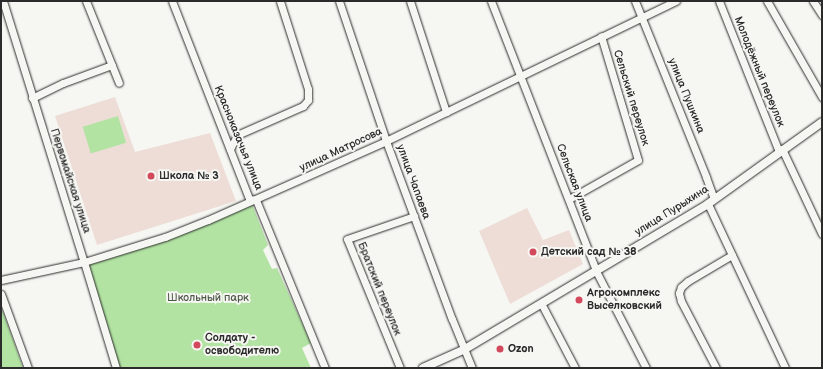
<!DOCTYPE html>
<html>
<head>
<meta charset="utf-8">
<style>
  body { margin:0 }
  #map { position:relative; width:823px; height:369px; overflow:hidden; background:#f6f6f2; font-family:"Balsamiq Sans",sans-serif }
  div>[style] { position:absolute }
  .built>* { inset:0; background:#eeddd7 }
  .green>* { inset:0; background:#b2e3a3; transform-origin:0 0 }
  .roads { filter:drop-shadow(0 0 1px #2b2b2b) drop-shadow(0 0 1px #2b2b2b) }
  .minor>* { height:7px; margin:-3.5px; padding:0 3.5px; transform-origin:3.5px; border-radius:3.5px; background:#f6f6f2 }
  .tertiary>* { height:8px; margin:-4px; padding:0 4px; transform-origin:4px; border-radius:4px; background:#f6f6f2 }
  .dots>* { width:11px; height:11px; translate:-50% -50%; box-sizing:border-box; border:2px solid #f6f6f2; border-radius:50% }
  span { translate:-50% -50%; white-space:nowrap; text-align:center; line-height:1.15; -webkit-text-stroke:4px #f6f6f2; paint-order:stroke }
  .street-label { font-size:11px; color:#2b2b2b }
  .poi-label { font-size:11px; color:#2b2b2b; font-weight:700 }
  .left { translate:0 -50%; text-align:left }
  .park-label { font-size:11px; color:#4d5949 }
  .frame { position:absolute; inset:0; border:2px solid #2b2b2b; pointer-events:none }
</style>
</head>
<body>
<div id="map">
  <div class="built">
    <div style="clip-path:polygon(115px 97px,135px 152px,210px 133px,236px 201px,97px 245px,55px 116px)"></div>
    <div style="clip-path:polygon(527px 208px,543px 240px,569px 230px,583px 264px,510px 304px,479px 231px)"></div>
  </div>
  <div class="green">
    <div style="left:118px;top:116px;width:28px;height:37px;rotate:73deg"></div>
    <div style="clip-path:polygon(252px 204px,268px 245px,263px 250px,272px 269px,277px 268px,311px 343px,302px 348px,311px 368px,119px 368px,89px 270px,90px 264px,96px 261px,178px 236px)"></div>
    <div style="clip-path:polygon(1px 306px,23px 368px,1px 368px)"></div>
  </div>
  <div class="roads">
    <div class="minor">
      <div style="left:3px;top:1px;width:273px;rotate:72.8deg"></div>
      <div style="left:84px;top:262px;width:111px;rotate:73.2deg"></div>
      <div style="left:86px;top:1px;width:88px;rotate:68.1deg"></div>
      <div style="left:172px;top:1px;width:212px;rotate:68.7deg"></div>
      <div style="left:249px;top:199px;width:7px;rotate:8deg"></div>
      <div style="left:256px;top:200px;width:182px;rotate:67.7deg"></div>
      <div style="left:339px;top:1px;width:148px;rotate:71.4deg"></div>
      <div style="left:386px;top:141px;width:190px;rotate:69.7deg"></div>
      <div style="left:452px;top:319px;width:53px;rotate:67.8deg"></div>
      <div style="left:410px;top:1px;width:117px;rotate:72deg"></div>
      <div style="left:491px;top:1px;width:290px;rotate:68.7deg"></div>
      <div style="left:596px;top:271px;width:109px;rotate:62.7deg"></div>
      <div style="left:635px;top:1px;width:190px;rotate:68deg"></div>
      <div style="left:706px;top:177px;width:23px;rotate:70deg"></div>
      <div style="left:719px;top:1px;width:162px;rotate:68.3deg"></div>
      <div style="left:767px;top:1px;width:111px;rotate:60.2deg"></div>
      <div style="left:813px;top:1px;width:17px;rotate:57deg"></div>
      <div style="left:32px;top:98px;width:34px;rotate:-26deg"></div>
      <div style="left:63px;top:83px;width:52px;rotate:-20.2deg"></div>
      <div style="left:230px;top:149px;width:16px;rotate:-63deg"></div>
      <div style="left:237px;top:135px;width:72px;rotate:-23.7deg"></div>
      <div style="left:303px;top:106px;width:8px;rotate:-50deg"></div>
      <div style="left:308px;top:100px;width:11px;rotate:-90deg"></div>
      <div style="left:308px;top:89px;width:92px;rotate:-107.7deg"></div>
      <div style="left:782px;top:149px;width:94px;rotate:64.8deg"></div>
      <div style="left:569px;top:199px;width:79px;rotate:-29.5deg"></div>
      <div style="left:638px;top:160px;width:129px;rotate:-106.6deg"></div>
      <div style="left:708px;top:204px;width:181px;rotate:64.8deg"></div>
      <div style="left:1px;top:280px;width:85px;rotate:-12.2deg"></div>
      <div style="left:84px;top:262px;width:85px;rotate:-17.2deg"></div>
      <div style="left:165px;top:237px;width:46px;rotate:-21.6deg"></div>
      <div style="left:208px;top:220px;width:195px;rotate:-23.9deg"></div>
      <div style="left:386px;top:141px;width:322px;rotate:-25.8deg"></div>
      <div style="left:1px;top:294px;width:79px;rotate:70deg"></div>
      <div style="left:541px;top:303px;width:73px;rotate:62.4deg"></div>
      <div style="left:400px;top:368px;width:139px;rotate:-112.3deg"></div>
      <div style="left:347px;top:239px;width:71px;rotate:-18.9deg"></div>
      <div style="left:716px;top:368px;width:76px;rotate:-117.6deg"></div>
      <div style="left:681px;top:301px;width:8px;rotate:-104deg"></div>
      <div style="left:679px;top:293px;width:6px;rotate:-72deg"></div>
      <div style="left:681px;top:287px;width:9px;rotate:-41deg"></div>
      <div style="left:688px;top:281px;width:51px;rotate:-30.6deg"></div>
    </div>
    <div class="tertiary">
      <div style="left:423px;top:368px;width:46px;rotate:-24.3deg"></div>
      <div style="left:465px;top:349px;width:283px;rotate:-30.8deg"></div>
      <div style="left:708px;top:204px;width:140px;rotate:-35.7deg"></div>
    </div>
  </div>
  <div class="dots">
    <div style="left:151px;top:176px;background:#d1495b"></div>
    <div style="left:533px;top:252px;background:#d1495b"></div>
    <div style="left:579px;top:300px;background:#d1495b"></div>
    <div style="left:197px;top:345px;background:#d1495b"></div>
    <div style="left:500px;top:349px;background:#d1495b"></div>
  </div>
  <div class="street-label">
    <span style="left:759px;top:72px;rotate:68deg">Молодёжный переулок</span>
    <span style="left:686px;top:96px;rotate:68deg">улица Пушкина</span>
    <span style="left:631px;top:98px;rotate:73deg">Сельский переулок</span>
    <span style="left:238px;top:138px;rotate:68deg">Красноказачья улица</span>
    <span style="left:341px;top:150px;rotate:-25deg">улица Матросова</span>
    <span style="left:70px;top:181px;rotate:72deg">Первомайская улица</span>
    <span style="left:413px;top:182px;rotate:70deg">улица Чапаева</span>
    <span style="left:574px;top:183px;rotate:69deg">Сельская улица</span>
    <span style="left:672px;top:211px;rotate:-32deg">улица Пурыхина</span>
    <span style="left:379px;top:289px;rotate:68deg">Братский переулок</span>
  </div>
  <div class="poi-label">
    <span class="left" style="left:159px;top:176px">Школа № 3</span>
    <span class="left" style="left:541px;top:252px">Детский сад № 38</span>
    <span class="left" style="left:587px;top:300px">Агрокомплекс<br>Выселковский</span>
    <span class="left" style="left:205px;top:345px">Солдату -<br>освободителю</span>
    <span class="left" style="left:508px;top:349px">Ozon</span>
  </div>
  <div class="park-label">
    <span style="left:208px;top:298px">Школьный парк</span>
  </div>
  <div class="frame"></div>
</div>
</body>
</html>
